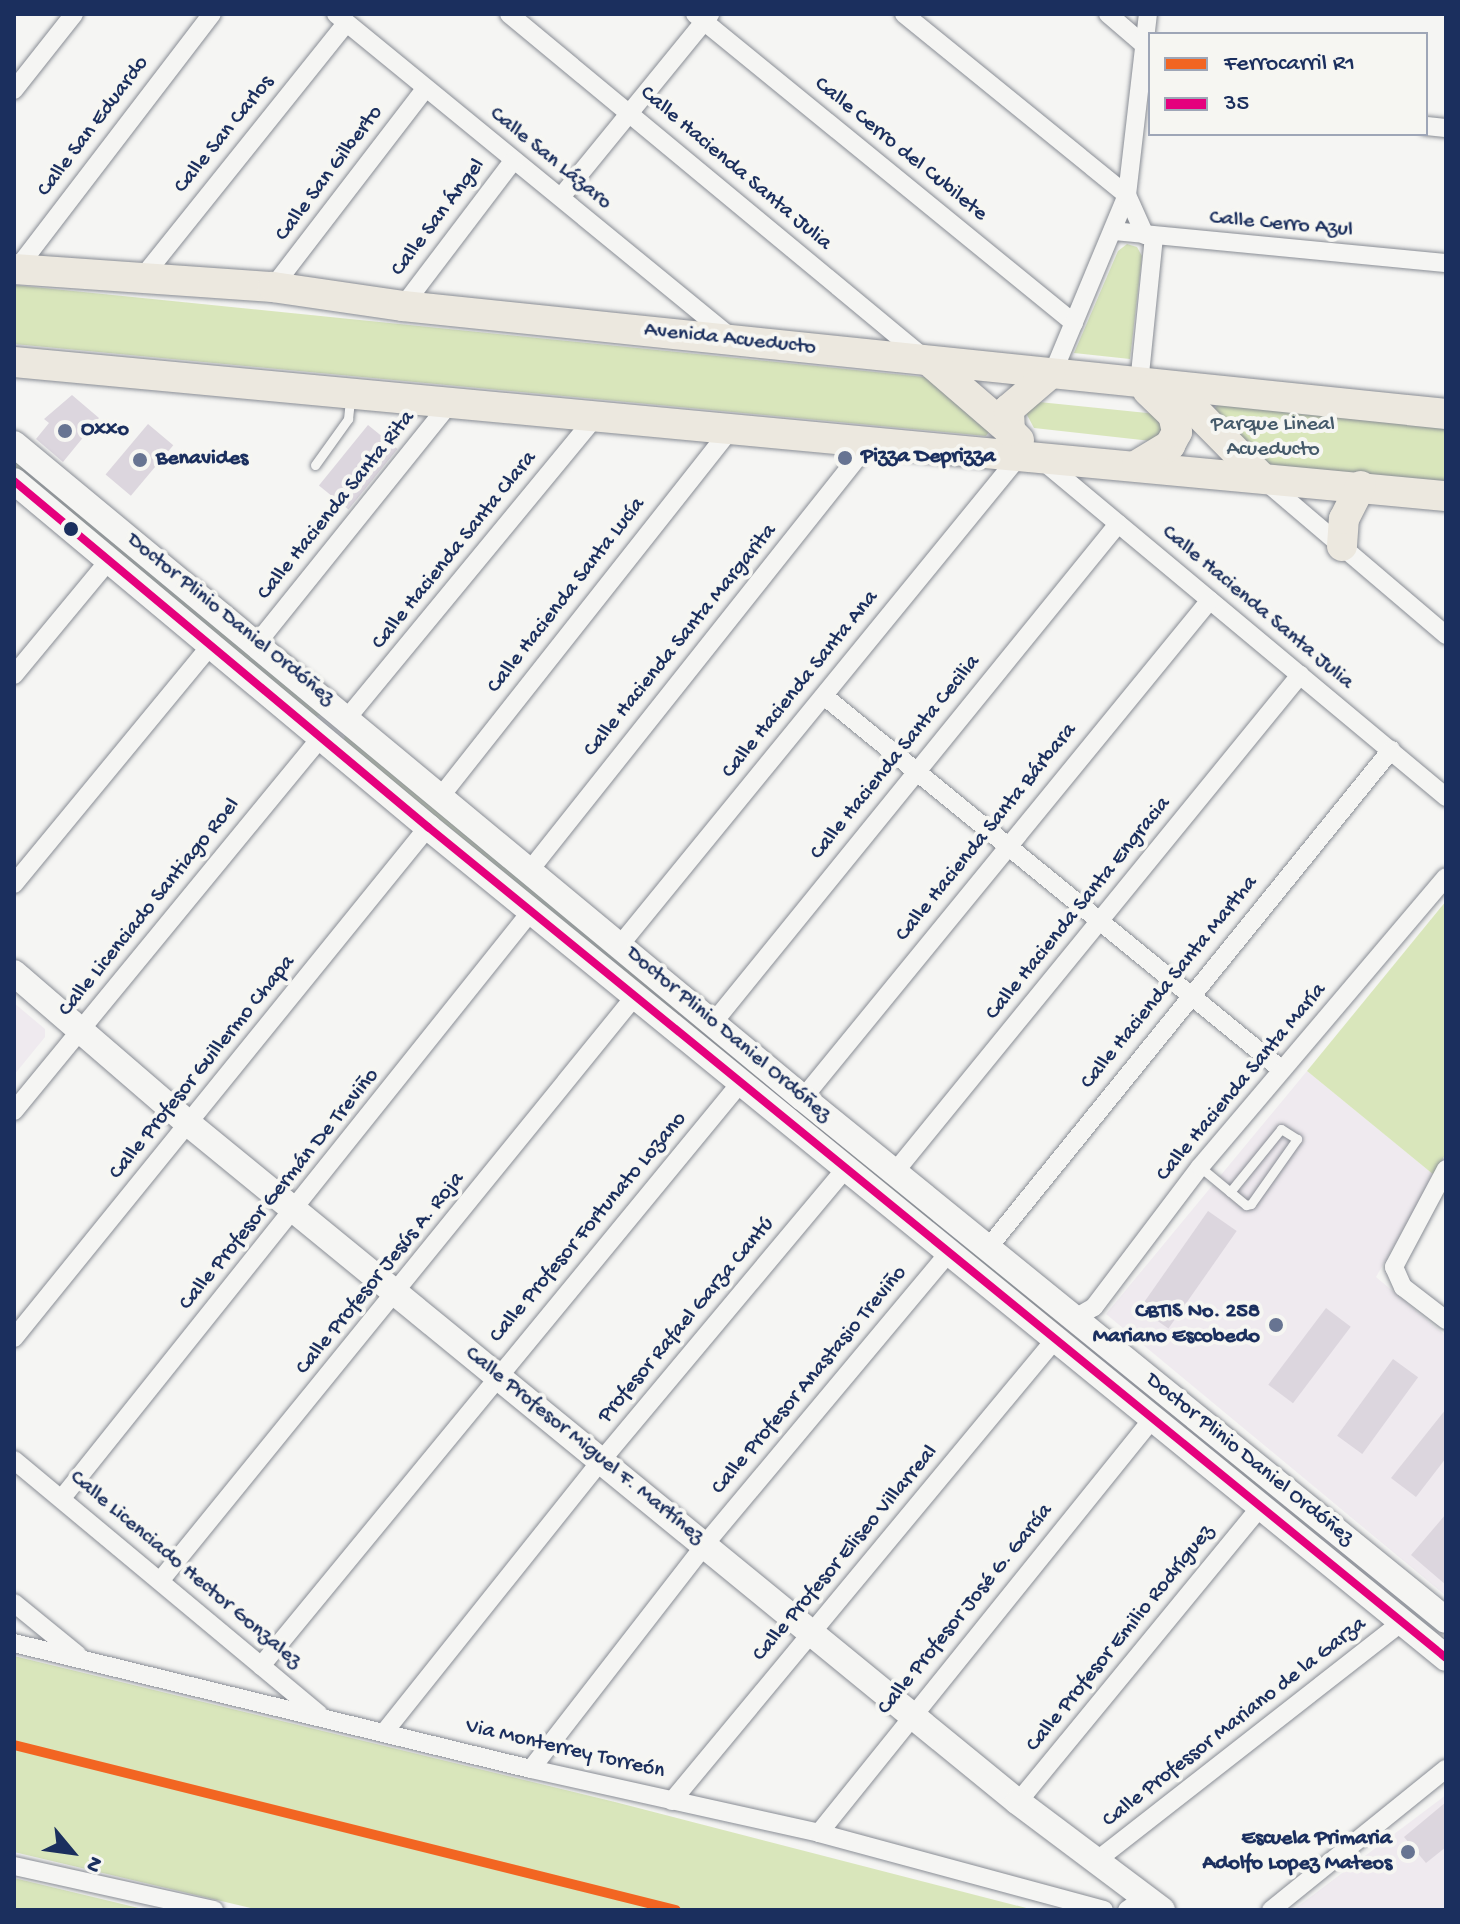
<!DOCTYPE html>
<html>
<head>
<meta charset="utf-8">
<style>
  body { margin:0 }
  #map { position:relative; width:1460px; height:1924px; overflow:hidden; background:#f5f5f3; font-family:"Gochi Hand",sans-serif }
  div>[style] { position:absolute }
  .built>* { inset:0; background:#efeaef }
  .green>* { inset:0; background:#d9e6bb }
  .building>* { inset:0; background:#dcd6de; transform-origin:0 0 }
  .roads { filter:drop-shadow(0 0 2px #898d95) drop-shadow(0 0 2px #898d95) }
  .lane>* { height:9px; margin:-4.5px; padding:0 4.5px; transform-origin:4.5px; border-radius:4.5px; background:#f5f5f3 }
  .street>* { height:18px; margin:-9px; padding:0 9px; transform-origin:9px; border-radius:9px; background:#f5f5f3 }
  .secondary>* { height:26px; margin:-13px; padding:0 13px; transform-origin:13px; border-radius:13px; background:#f5f5f3 }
  .primary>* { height:30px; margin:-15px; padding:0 15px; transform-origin:15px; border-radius:15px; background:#ece8df }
  .bus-1>* { height:8px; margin:-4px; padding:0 4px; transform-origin:4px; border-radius:4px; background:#e5007d }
  .rail-1>* { height:10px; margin:-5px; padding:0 5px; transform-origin:5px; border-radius:5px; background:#f26522 }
  .dots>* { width:22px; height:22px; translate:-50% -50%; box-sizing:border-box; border:4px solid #f6f6f2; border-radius:50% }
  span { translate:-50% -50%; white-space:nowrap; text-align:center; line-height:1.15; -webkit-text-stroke:8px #f6f6f2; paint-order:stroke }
  .street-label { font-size:22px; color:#1b2f5e }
  .park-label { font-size:22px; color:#455a6a }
  .poi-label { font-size:22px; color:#1b2f5e; font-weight:700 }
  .left { translate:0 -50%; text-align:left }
  .right { translate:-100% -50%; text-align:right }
  .frame { position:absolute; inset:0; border:16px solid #1b2f5e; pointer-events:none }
  .legend { position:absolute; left:1148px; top:32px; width:280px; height:104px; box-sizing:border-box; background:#f6f6f2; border:2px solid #9ea6b7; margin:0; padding:10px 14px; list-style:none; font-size:24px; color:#1b2f5e }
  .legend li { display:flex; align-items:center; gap:16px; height:40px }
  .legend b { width:40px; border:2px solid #9ea6b7 }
  .north { position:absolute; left:32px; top:1812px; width:80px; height:80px; -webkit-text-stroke:6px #f6f6f2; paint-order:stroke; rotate:119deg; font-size:22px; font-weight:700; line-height:32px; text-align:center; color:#1b2f5e }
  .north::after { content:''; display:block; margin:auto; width:28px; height:36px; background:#1b2f5e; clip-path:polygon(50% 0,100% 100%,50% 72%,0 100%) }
</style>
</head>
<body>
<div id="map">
  <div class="built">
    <div style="clip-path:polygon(14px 1003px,45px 1029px,45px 1037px,14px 1075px)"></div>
    <div style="clip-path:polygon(1307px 1071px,1434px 1175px,1376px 1277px,1446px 1336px,1446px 1596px,1106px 1314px)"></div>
    <div style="clip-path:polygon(1446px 1795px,1446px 1910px,1293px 1910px)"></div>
  </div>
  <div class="green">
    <div style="clip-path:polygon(1127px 244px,1137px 247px,1142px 256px,1130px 359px,1074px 353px,1118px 251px)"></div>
    <div style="clip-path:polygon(14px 285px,934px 378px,990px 431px,986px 436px,14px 344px)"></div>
    <div style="clip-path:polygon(1039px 402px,1157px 414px,1165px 432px,1151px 441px,1034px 428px,1026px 413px)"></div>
    <div style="clip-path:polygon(1218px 404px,1446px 427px,1446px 482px,1258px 464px,1213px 411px)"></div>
    <div style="clip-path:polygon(14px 454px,324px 714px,316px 716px,14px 468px)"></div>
    <div style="clip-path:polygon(345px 733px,1063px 1324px,1056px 1325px,344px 741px)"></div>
    <div style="clip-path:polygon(1446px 901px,1446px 1153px,1434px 1175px,1307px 1071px)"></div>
    <div style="clip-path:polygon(14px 1656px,615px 1802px,1034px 1910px,259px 1910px,14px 1852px)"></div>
    <div style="clip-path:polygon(14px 1878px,147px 1910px,14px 1910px)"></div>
  </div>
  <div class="building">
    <div style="clip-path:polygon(72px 395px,99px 418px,63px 462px,36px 439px,49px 423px,44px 419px)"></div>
    <div style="left:148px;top:424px;width:33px;height:66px;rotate:40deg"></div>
    <div style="left:368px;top:425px;width:38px;height:78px;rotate:39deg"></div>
    <div style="left:1208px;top:1211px;width:35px;height:119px;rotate:35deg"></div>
    <div style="left:1326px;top:1308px;width:31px;height:96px;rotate:37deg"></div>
    <div style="left:1393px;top:1359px;width:31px;height:95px;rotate:36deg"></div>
    <div style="clip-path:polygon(1446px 1409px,1446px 1458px,1416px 1497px,1391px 1478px)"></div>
    <div style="clip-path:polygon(1446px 1514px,1446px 1585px,1411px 1555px)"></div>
    <div style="clip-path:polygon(1446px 1802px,1446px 1847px,1426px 1863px,1404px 1837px)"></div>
  </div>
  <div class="roads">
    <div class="lane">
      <div style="left:315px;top:465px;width:57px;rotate:-54.3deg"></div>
      <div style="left:348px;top:419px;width:20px;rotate:-84deg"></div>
      <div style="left:1200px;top:1167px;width:60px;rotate:39.6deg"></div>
      <div style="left:1246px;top:1205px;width:5px;rotate:-11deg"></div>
      <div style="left:1251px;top:1204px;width:80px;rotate:-54.7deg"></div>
      <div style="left:1297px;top:1139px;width:19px;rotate:-148deg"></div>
      <div style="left:1281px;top:1129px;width:81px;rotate:129deg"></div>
    </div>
    <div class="street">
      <div style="left:336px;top:14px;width:513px;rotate:39.31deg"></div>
      <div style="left:509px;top:14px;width:538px;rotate:39.64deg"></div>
      <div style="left:695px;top:14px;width:489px;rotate:39.2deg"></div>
      <div style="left:904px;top:14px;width:287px;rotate:39.1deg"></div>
      <div style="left:1127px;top:195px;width:44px;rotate:65.8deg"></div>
      <div style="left:1108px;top:14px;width:48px;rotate:40.7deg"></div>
      <div style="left:14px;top:90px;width:97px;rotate:-51.7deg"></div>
      <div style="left:1426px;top:126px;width:20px;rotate:6deg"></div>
      <div style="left:561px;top:197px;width:236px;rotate:-50.8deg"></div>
      <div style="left:1113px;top:231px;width:335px;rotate:5.5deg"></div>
      <div style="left:16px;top:270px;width:322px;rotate:-52.6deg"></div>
      <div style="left:142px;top:278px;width:327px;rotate:-51.3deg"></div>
      <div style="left:273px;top:287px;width:250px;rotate:-52.5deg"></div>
      <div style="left:403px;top:306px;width:183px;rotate:-52.8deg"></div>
      <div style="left:1052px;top:375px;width:195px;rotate:-67.4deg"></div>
      <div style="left:1127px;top:195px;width:182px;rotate:-83.4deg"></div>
      <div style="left:1139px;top:384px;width:148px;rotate:-84.2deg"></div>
      <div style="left:1043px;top:461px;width:525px;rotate:39.82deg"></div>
      <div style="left:1265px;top:481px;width:238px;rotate:40.4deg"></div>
      <div style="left:258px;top:642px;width:309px;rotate:-51.2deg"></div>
      <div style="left:14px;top:675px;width:151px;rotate:-50.4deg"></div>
      <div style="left:824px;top:696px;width:591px;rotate:39.23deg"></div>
      <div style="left:348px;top:717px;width:393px;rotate:-50.5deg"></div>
      <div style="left:441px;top:796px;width:470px;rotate:-51.7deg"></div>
      <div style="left:530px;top:870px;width:547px;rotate:-51.54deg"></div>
      <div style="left:14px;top:884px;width:311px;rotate:-50.5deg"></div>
      <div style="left:620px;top:945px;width:633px;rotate:-50.77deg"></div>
      <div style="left:713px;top:1023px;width:643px;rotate:-50.94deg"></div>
      <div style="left:803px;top:1098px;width:643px;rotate:-50.74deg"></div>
      <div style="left:14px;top:1111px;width:485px;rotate:-50.6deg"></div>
      <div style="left:1446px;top:1169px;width:111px;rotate:118deg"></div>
      <div style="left:1394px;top:1267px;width:22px;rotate:66deg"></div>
      <div style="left:1403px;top:1287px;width:54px;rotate:37.5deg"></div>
      <div style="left:894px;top:1173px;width:643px;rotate:-50.81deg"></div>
      <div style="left:988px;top:1248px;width:641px;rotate:-51.02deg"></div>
      <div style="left:1075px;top:1318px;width:22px;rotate:-30deg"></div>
      <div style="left:1094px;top:1307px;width:176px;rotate:-52.9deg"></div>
      <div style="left:1200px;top:1167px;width:380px;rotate:-49.7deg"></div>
      <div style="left:14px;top:1338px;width:658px;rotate:-50.99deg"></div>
      <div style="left:14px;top:1460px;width:397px;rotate:39.8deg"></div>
      <div style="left:62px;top:1498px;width:753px;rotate:-51.36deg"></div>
      <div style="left:160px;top:1581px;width:754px;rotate:-50.92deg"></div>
      <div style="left:14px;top:1603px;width:82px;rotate:39.1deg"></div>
      <div style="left:14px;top:1643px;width:532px;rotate:13.7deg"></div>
      <div style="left:531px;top:1769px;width:295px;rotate:12.5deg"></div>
      <div style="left:819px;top:1833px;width:295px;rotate:15.1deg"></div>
      <div style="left:261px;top:1666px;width:757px;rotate:-50.57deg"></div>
      <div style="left:386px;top:1730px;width:344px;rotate:-51.4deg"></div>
      <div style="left:601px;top:1461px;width:383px;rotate:-50.1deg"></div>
      <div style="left:531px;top:1769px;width:286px;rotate:-52.2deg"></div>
      <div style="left:706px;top:1543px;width:381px;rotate:-50.1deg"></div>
      <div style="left:672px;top:1801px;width:603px;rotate:-50.32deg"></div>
      <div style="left:1018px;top:1802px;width:383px;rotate:-50.6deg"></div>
      <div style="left:819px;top:1833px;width:533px;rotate:-51.17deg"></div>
      <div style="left:1096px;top:1861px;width:388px;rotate:-38deg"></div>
      <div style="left:14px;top:1866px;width:205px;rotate:12.4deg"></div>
      <div style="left:1127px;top:1910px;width:21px;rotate:-35deg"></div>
      <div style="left:1271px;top:1910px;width:225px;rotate:-38.9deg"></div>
    </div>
    <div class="secondary">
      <div style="left:14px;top:444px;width:1025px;rotate:39.66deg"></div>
      <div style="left:803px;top:1098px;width:828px;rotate:39.07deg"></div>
      <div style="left:14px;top:481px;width:540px;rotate:39.89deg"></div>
      <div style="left:428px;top:827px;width:1314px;rotate:39.22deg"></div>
      <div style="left:14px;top:973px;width:231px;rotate:40.8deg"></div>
      <div style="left:189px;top:1124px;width:1071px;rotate:39.28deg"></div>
      <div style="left:1018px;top:1802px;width:180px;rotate:36.9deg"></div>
    </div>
    <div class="primary">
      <div style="left:14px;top:269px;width:260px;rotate:4deg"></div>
      <div style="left:273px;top:287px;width:131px;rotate:8.3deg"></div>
      <div style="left:403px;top:306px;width:1049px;rotate:5.91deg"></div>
      <div style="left:929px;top:361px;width:107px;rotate:40.8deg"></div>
      <div style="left:1010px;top:431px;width:26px;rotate:67deg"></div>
      <div style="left:14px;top:362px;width:1438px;rotate:5.35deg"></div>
      <div style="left:1173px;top:388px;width:125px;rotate:45.3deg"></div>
      <div style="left:1019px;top:440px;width:13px;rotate:-135deg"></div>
      <div style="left:1010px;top:431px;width:22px;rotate:-93deg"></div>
      <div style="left:1009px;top:409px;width:54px;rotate:-40.5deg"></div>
      <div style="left:1137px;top:465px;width:39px;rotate:-31deg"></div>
      <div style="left:1170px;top:445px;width:15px;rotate:-62deg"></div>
      <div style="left:1177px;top:432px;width:17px;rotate:-103deg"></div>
      <div style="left:1173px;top:415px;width:35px;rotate:-136deg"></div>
      <div style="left:1342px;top:546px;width:27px;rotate:-86deg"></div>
      <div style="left:1344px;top:519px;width:37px;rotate:-63deg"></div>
    </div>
  </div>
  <div class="bus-1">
    <div style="left:14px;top:481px;width:540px;rotate:39.89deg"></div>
    <div style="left:428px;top:827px;width:1314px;rotate:39.22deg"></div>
  </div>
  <div class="rail-1">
    <div style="left:14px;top:1745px;width:682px;rotate:14deg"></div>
  </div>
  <div class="dots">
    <div style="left:65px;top:431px;background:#677492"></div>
    <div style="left:845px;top:458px;background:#677492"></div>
    <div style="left:140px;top:460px;background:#677492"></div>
    <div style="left:71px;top:529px;background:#1b2f5e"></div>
    <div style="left:1276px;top:1325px;background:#677492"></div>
    <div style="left:1408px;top:1852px;background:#677492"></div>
  </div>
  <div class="street-label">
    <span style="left:94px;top:127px;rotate:-53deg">Calle San Eduardo</span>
    <span style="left:225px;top:135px;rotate:-51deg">Calle San Carlos</span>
    <span style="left:900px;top:150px;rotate:39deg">Calle Cerro del Cubilete</span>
    <span style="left:550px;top:159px;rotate:39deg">Calle San Lázaro</span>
    <span style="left:735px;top:169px;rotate:40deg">Calle Hacienda Santa Julia</span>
    <span style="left:330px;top:174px;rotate:-53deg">Calle San Gilberto</span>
    <span style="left:439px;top:218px;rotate:-53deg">Calle San Ángel</span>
    <span style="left:1281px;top:225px;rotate:5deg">Calle Cerro Azul</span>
    <span style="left:730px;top:340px;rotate:6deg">Avenida Acueducto</span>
    <span style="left:337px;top:506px;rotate:-51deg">Calle Hacienda Santa Rita</span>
    <span style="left:455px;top:551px;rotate:-51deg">Calle Hacienda Santa Clara</span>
    <span style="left:567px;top:596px;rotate:-52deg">Calle Hacienda Santa Lucía</span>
    <span style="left:1257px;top:608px;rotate:40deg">Calle Hacienda Santa Julia</span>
    <span style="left:230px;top:620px;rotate:39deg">Doctor Plinio Daniel Ordóñez</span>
    <span style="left:681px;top:641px;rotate:-51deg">Calle Hacienda Santa Margarita</span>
    <span style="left:801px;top:685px;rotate:-51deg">Calle Hacienda Santa Ana</span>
    <span style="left:896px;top:758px;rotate:-51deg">Calle Hacienda Santa Cecilia</span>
    <span style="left:987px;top:833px;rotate:-51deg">Calle Hacienda Santa Bárbara</span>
    <span style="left:150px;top:908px;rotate:-51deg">Calle Licenciado Santiago Roel</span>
    <span style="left:1079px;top:909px;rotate:-51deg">Calle Hacienda Santa Engracia</span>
    <span style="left:1170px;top:983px;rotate:-51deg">Calle Hacienda Santa Martha</span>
    <span style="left:728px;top:1035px;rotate:40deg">Doctor Plinio Daniel Ordóñez</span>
    <span style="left:203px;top:1068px;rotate:-51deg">Calle Profesor Guillermo Chapa</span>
    <span style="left:1242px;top:1083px;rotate:-50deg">Calle Hacienda Santa María</span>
    <span style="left:280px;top:1190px;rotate:-51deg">Calle Profesor Germán De Treviño</span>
    <span style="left:589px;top:1228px;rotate:-50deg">Calle Profesor Fortunato Lozano</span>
    <span style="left:381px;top:1274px;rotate:-51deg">Calle Profesor Jesús A. Roja</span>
    <span style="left:687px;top:1321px;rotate:-50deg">Profesor Rafael Garza Cantú</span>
    <span style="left:810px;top:1381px;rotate:-50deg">Calle Profesor Anastasio Treviño</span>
    <span style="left:584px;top:1446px;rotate:39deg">Calle Profesor Miguel F. Martínez</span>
    <span style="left:1249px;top:1460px;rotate:39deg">Doctor Plinio Daniel Ordóñez</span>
    <span style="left:846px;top:1554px;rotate:-50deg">Calle Profesor Eliseo Villarreal</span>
    <span style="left:185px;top:1570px;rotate:40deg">Calle Licenciado Hector Gonzalez</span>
    <span style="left:966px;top:1610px;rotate:-51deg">Calle Profesor José G. García</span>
    <span style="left:1121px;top:1639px;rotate:-51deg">Calle Profesor Emilio Rodríguez</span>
    <span style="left:1235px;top:1723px;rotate:-38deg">Calle Professor Mariano de la Garza</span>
    <span style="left:565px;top:1750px;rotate:13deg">Via Monterrey Torreón</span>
  </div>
  <div class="park-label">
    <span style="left:1273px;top:438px">Parque Lineal<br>Acueducto</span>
  </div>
  <div class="poi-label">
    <span class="left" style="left:81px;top:431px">Oxxo</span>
    <span class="left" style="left:861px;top:458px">Pizza Deprizza</span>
    <span class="left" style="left:156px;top:460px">Benavides</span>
    <span class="right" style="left:1260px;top:1325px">CBTIS No. 258<br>Mariano Escobedo</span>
    <span class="right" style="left:1392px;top:1852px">Escuela Primaria<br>Adolfo Lopez Mateos</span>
  </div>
  <div class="frame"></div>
  <ul class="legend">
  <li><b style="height:10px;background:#f26522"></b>Ferrocarril R1</li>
  <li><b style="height:10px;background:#e5007d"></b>35</li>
  </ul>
  <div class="north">N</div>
</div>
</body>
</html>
